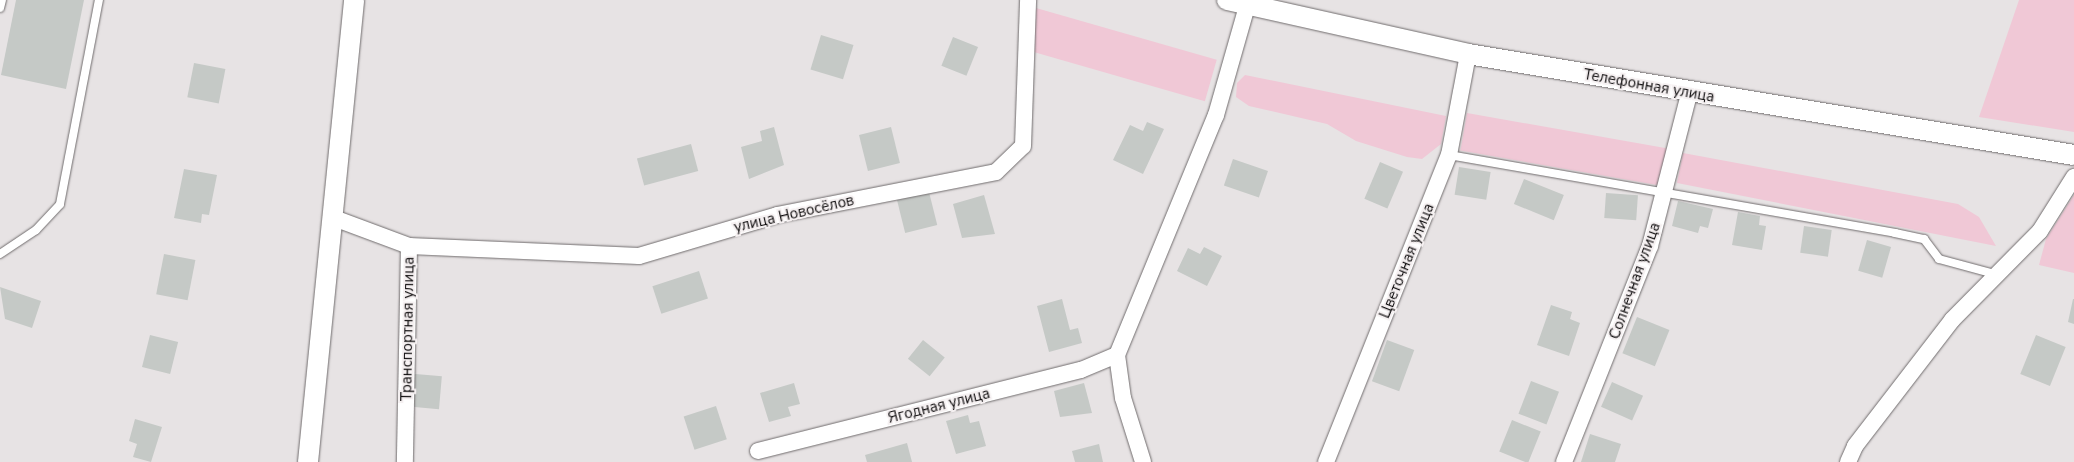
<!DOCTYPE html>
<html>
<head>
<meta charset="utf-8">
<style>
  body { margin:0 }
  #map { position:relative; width:2074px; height:462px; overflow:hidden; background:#e7e3e4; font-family:"Nunito Sans",sans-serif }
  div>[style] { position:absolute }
  .green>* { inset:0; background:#f0c8d6; transform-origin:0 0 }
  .building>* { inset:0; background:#c5c9c6; transform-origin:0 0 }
  .roads { filter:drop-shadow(0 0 1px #706c6d) drop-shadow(0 0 1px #706c6d) }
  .service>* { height:8px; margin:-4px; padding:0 4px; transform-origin:4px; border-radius:4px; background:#fff }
  .minor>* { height:16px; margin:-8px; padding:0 8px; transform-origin:8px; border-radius:8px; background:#fff }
  .tertiary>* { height:20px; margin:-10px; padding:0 10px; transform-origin:10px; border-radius:10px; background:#fff }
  span { translate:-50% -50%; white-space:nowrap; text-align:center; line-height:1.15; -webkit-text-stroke:4px #f5f0f1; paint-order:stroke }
  .street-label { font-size:15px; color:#0e0c0d }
</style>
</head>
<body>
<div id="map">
  <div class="green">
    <div style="clip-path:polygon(2019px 0,2074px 0,2074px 132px,1979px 117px)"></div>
    <div style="left:1036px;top:8px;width:188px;height:43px;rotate:16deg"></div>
    <div style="clip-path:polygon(1245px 75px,1446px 116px,1441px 144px,1422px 159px,1407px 157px,1356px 141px,1327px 124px,1249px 106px,1236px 97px,1237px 83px)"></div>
    <div style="left:1467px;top:113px;width:204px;height:38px;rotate:10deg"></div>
    <div style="clip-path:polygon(1683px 153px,1958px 204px,1979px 217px,1996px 246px,1677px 183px)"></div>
    <div style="clip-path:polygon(2074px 195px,2074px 273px,2039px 265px,2046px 239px)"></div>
  </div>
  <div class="building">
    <div style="clip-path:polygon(16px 0,84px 0,66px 89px,1px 75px)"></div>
    <div style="left:821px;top:35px;width:34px;height:36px;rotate:17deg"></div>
    <div style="left:953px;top:37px;width:27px;height:31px;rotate:22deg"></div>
    <div style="left:194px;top:63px;width:32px;height:35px;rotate:11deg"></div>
    <div style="clip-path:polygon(1147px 122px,1164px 129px,1143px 174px,1113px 160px,1130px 125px,1143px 131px)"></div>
    <div style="clip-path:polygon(774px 127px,784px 165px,749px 179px,741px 147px,762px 141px,760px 131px)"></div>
    <div style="left:891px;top:127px;width:37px;height:33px;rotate:76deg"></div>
    <div style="left:691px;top:144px;width:28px;height:56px;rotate:75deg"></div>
    <div style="left:1233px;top:159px;width:37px;height:28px;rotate:19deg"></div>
    <div style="left:1380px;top:162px;width:25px;height:40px;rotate:23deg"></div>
    <div style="left:1459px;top:167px;width:32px;height:28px;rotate:9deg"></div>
    <div style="clip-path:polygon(184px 169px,217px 175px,209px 215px,202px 214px,201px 223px,174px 218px)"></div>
    <div style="left:1524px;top:179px;width:43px;height:27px;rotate:22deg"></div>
    <div style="left:929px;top:192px;width:34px;height:33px;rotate:76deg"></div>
    <div style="left:1606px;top:193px;width:32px;height:25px;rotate:4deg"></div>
    <div style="clip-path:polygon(984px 195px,995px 234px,962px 238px,953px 204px)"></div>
    <div style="clip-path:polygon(1678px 201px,1713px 209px,1708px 228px,1700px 226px,1698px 233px,1672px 226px)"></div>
    <div style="clip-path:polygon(1738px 212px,1760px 216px,1759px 225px,1766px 226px,1762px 250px,1732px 245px)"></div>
    <div style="left:1804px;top:226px;width:28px;height:27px;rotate:8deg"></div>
    <div style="left:1867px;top:240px;width:25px;height:32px;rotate:16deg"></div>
    <div style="clip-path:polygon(1204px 247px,1222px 256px,1207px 286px,1177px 271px,1188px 248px,1200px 254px)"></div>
    <div style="left:164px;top:254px;width:32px;height:41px;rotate:11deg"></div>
    <div style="left:699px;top:271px;width:29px;height:49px;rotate:72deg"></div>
    <div style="clip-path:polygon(0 287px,41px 301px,32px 328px,5px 319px)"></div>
    <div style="clip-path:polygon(1062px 299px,1070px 330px,1078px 328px,1082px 343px,1049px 352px,1037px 306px)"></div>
    <div style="clip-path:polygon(2073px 299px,2074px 299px,2074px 324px,2068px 322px)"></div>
    <div style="clip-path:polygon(1551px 305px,1572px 312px,1570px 319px,1580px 323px,1569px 356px,1537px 345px)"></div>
    <div style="left:1637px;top:317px;width:35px;height:39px;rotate:22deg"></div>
    <div style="left:150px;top:335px;width:29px;height:33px;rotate:14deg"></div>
    <div style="left:2036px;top:335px;width:32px;height:42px;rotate:22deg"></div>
    <div style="left:923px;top:340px;width:28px;height:24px;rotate:39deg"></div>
    <div style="left:1387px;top:340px;width:29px;height:44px;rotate:20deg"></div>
    <div style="left:404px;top:373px;width:38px;height:33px;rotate:5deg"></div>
    <div style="left:1531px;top:381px;width:30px;height:35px;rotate:21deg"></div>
    <div style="left:1612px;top:382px;width:34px;height:27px;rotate:24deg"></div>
    <div style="clip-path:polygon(794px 383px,800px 404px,788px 407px,791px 416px,769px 422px,760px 393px)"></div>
    <div style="clip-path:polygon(1084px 383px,1092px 413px,1060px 417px,1054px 391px)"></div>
    <div style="left:716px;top:406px;width:35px;height:34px;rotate:72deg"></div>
    <div style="clip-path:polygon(968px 415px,970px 423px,979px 421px,986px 446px,956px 454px,946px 421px)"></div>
    <div style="clip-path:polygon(135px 419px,162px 427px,151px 462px,133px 457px,137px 444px,129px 441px)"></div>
    <div style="left:1512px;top:420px;width:31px;height:34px;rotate:22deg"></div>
    <div style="clip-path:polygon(1590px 434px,1621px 444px,1615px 462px,1581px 462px)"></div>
    <div style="clip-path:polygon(907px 443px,912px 462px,867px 462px,865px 455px)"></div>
    <div style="clip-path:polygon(1099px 444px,1103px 462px,1075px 462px,1072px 451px)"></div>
  </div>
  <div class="roads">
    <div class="service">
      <div style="left:0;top:8px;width:8px;rotate:-76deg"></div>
      <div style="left:1449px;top:155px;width:453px;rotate:9.9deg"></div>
      <div style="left:1895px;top:233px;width:30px;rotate:12deg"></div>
      <div style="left:1924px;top:239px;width:25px;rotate:53deg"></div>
      <div style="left:1939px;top:259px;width:58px;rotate:15deg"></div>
      <div style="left:0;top:254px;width:43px;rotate:-33.7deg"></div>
      <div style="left:36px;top:230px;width:35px;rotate:-47deg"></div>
      <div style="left:60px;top:204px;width:208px;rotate:-79.2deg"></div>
    </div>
    <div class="minor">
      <div style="left:334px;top:218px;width:80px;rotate:20.5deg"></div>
      <div style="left:409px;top:246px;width:216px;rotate:91.1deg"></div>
      <div style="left:409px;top:246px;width:230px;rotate:2.5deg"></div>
      <div style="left:639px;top:256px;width:144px;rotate:-16.5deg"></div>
      <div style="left:777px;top:215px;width:223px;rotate:-11.1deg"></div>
      <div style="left:996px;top:172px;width:37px;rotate:-44deg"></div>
      <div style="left:1023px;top:146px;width:146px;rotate:-88deg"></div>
      <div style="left:1117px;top:355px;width:260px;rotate:-67.6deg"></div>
      <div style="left:1216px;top:115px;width:113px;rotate:-74.1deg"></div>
      <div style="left:1117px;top:355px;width:43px;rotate:82.1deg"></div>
      <div style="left:1123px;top:398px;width:67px;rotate:72.6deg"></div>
      <div style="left:758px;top:451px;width:333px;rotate:-14.1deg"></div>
      <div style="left:1081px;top:370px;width:39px;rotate:-23deg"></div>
      <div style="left:1326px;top:462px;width:331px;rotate:-68.2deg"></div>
      <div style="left:1449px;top:155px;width:103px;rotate:-79.3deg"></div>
      <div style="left:1564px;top:462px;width:232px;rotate:-68.3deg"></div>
      <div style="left:1650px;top:246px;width:157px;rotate:-75.6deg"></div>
      <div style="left:1848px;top:462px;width:17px;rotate:-66deg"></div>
      <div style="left:1855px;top:446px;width:159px;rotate:-52.4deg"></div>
      <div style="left:1952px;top:320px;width:125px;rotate:-45.3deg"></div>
      <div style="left:2040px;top:231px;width:64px;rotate:-57.8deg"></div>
    </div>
    <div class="tertiary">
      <div style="left:1227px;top:0;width:247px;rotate:12.6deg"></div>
      <div style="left:1468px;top:54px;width:614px;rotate:9.46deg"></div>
      <div style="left:308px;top:462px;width:464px;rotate:-84.3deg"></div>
    </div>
  </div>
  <div class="street-label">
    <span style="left:1649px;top:86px;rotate:10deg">Телефонная улица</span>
    <span style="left:794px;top:214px;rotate:-13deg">улица Новосёлов</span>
    <span style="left:1407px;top:261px;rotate:-68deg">Цветочная улица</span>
    <span style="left:1635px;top:281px;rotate:-70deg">Солнечная улица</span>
    <span style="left:408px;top:329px;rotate:-89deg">Транспортная улица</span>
    <span style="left:939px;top:406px;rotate:-14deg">Ягодная улица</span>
  </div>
</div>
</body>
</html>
